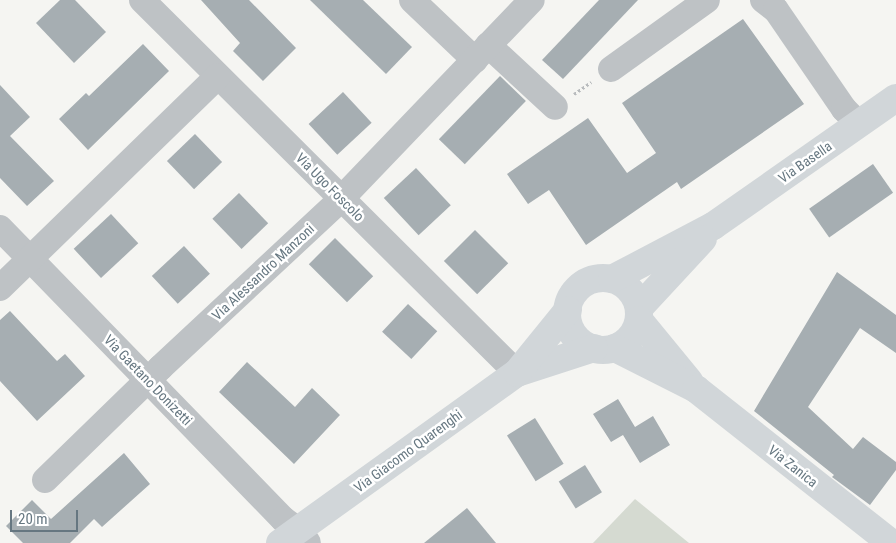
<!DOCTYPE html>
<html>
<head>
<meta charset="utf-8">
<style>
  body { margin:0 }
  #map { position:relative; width:896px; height:543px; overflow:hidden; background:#f5f5f2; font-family:"Roboto Condensed",sans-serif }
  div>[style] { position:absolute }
  .green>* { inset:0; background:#d5dad1 }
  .building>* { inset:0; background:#a6aeb2; transform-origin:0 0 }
  .path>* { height:3px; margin-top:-1.5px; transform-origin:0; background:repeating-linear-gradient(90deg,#b8bbbd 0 2.5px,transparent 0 5px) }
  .street>* { height:26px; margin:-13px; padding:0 13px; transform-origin:13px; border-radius:13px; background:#bec2c5 }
  .secondary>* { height:28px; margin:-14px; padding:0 14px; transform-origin:14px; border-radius:14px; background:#d1d6d9 }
  .secondary>.ring { margin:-14px; padding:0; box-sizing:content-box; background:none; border:28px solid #d1d6d9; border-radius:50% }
  span { translate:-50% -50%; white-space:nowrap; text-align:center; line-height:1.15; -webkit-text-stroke:5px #fff; paint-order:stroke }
  .street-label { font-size:14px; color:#667781 }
  .scale { position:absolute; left:10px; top:510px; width:68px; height:22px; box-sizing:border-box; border:2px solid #667781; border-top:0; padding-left:6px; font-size:15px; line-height:18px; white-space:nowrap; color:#667781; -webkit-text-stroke:4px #fff; paint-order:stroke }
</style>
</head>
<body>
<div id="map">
  <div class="green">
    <div style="clip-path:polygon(635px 499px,689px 543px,593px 543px)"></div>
  </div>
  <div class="building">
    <div style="clip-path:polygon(60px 0,75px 0,106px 32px,74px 63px,36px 23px)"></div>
    <div style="clip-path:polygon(201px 0,249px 0,296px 48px,263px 81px,233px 51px,240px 43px)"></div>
    <div style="clip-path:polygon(310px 0,363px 0,412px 47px,386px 74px)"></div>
    <div style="clip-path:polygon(599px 0,638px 0,563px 79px,542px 60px)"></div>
    <div style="clip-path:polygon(743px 19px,804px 104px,681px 189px,677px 182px,586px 245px,549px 190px,528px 204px,507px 174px,588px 118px,627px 173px,656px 153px,622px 103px)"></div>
    <div style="clip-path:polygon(143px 44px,169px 71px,88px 150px,59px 119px,86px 93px,89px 96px)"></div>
    <div style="left:500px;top:76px;width:36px;height:88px;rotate:44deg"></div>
    <div style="clip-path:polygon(0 85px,30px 117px,10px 136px,54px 181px,27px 206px,0 178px)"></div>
    <div style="left:343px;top:92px;width:42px;height:47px;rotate:47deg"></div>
    <div style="left:195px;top:134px;width:39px;height:39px;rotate:46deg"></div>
    <div style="left:873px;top:164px;width:35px;height:78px;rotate:55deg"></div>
    <div style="left:416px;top:168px;width:51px;height:44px;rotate:47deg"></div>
    <div style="left:239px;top:193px;width:42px;height:37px;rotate:46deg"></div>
    <div style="left:111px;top:214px;width:40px;height:51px;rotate:47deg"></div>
    <div style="left:475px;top:230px;width:47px;height:44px;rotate:45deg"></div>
    <div style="left:335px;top:238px;width:54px;height:37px;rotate:45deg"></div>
    <div style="left:184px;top:246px;width:38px;height:44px;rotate:47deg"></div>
    <div style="clip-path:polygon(837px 272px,896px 315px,896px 353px,860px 328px,808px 407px,853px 449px,863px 437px,896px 462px,896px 470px,870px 505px,832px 477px,834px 475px,754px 411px)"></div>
    <div style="left:408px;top:304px;width:40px;height:38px;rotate:43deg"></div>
    <div style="clip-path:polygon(10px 311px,57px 361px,65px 354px,85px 376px,37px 421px,0 381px,0 320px)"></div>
    <div style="clip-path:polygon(247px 362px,295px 407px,312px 388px,340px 415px,294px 464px,219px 392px)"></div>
    <div style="clip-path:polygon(618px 399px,635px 427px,653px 416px,670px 445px,640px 463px,623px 435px,611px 442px,593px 414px)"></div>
    <div style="left:535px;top:418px;width:54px;height:33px;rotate:58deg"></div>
    <div style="clip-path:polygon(124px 453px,150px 484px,102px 527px,94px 519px,70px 543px,23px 543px,6px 526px,32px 500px,51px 519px)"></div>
    <div style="left:585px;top:465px;width:32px;height:31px;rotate:58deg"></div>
    <div style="clip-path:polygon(467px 508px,496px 543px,424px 543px)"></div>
  </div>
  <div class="path">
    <div style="left:574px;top:94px;width:21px;rotate:-35deg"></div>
  </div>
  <div class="street">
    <div style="left:142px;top:0;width:529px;rotate:44.85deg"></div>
    <div style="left:412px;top:0;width:87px;rotate:43.6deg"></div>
    <div style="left:763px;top:0;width:16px;rotate:38deg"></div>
    <div style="left:776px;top:10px;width:120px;rotate:55.5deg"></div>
    <div style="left:844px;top:109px;width:21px;rotate:45deg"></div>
    <div style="left:488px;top:45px;width:91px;rotate:42.8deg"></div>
    <div style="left:611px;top:69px;width:118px;rotate:-35.7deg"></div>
    <div style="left:0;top:228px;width:406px;rotate:45.8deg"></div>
    <div style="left:283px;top:519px;width:19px;rotate:36deg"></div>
    <div style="left:298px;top:530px;width:16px;rotate:52deg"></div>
    <div style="left:0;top:288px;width:304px;rotate:-44.2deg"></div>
    <div style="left:45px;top:480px;width:161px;rotate:-44.2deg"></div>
    <div style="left:160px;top:368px;width:249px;rotate:-43deg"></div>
    <div style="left:342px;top:198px;width:274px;rotate:-46.2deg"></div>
  </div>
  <div class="secondary">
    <div class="ring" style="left:567px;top:278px;width:44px;height:44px"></div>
    <div style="left:612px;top:279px;width:114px;rotate:-27.7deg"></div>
    <div style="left:713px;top:226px;width:223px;rotate:-35deg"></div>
    <div style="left:639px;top:308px;width:94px;rotate:-47.2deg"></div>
    <div style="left:639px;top:320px;width:79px;rotate:50.7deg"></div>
    <div style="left:615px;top:348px;width:91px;rotate:26.8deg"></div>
    <div style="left:696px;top:389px;width:248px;rotate:38.3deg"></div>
    <div style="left:517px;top:373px;width:81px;rotate:-18deg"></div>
    <div style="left:280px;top:543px;width:292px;rotate:-35.7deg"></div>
    <div style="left:517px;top:373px;width:81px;rotate:-51deg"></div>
  </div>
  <div class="street-label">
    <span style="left:805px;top:162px;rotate:-35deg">Via Basella</span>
    <span style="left:330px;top:187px;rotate:45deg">Via Ugo Foscolo</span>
    <span style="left:263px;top:272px;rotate:-43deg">Via Alessandro Manzoni</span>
    <span style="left:148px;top:380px;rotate:46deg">Via Gaetano Donizetti</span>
    <span style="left:408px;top:451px;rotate:-36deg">Via Giacomo Quarenghi</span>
    <span style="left:793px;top:466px;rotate:38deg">Via Zanica</span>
  </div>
  <div class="scale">20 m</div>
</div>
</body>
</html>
